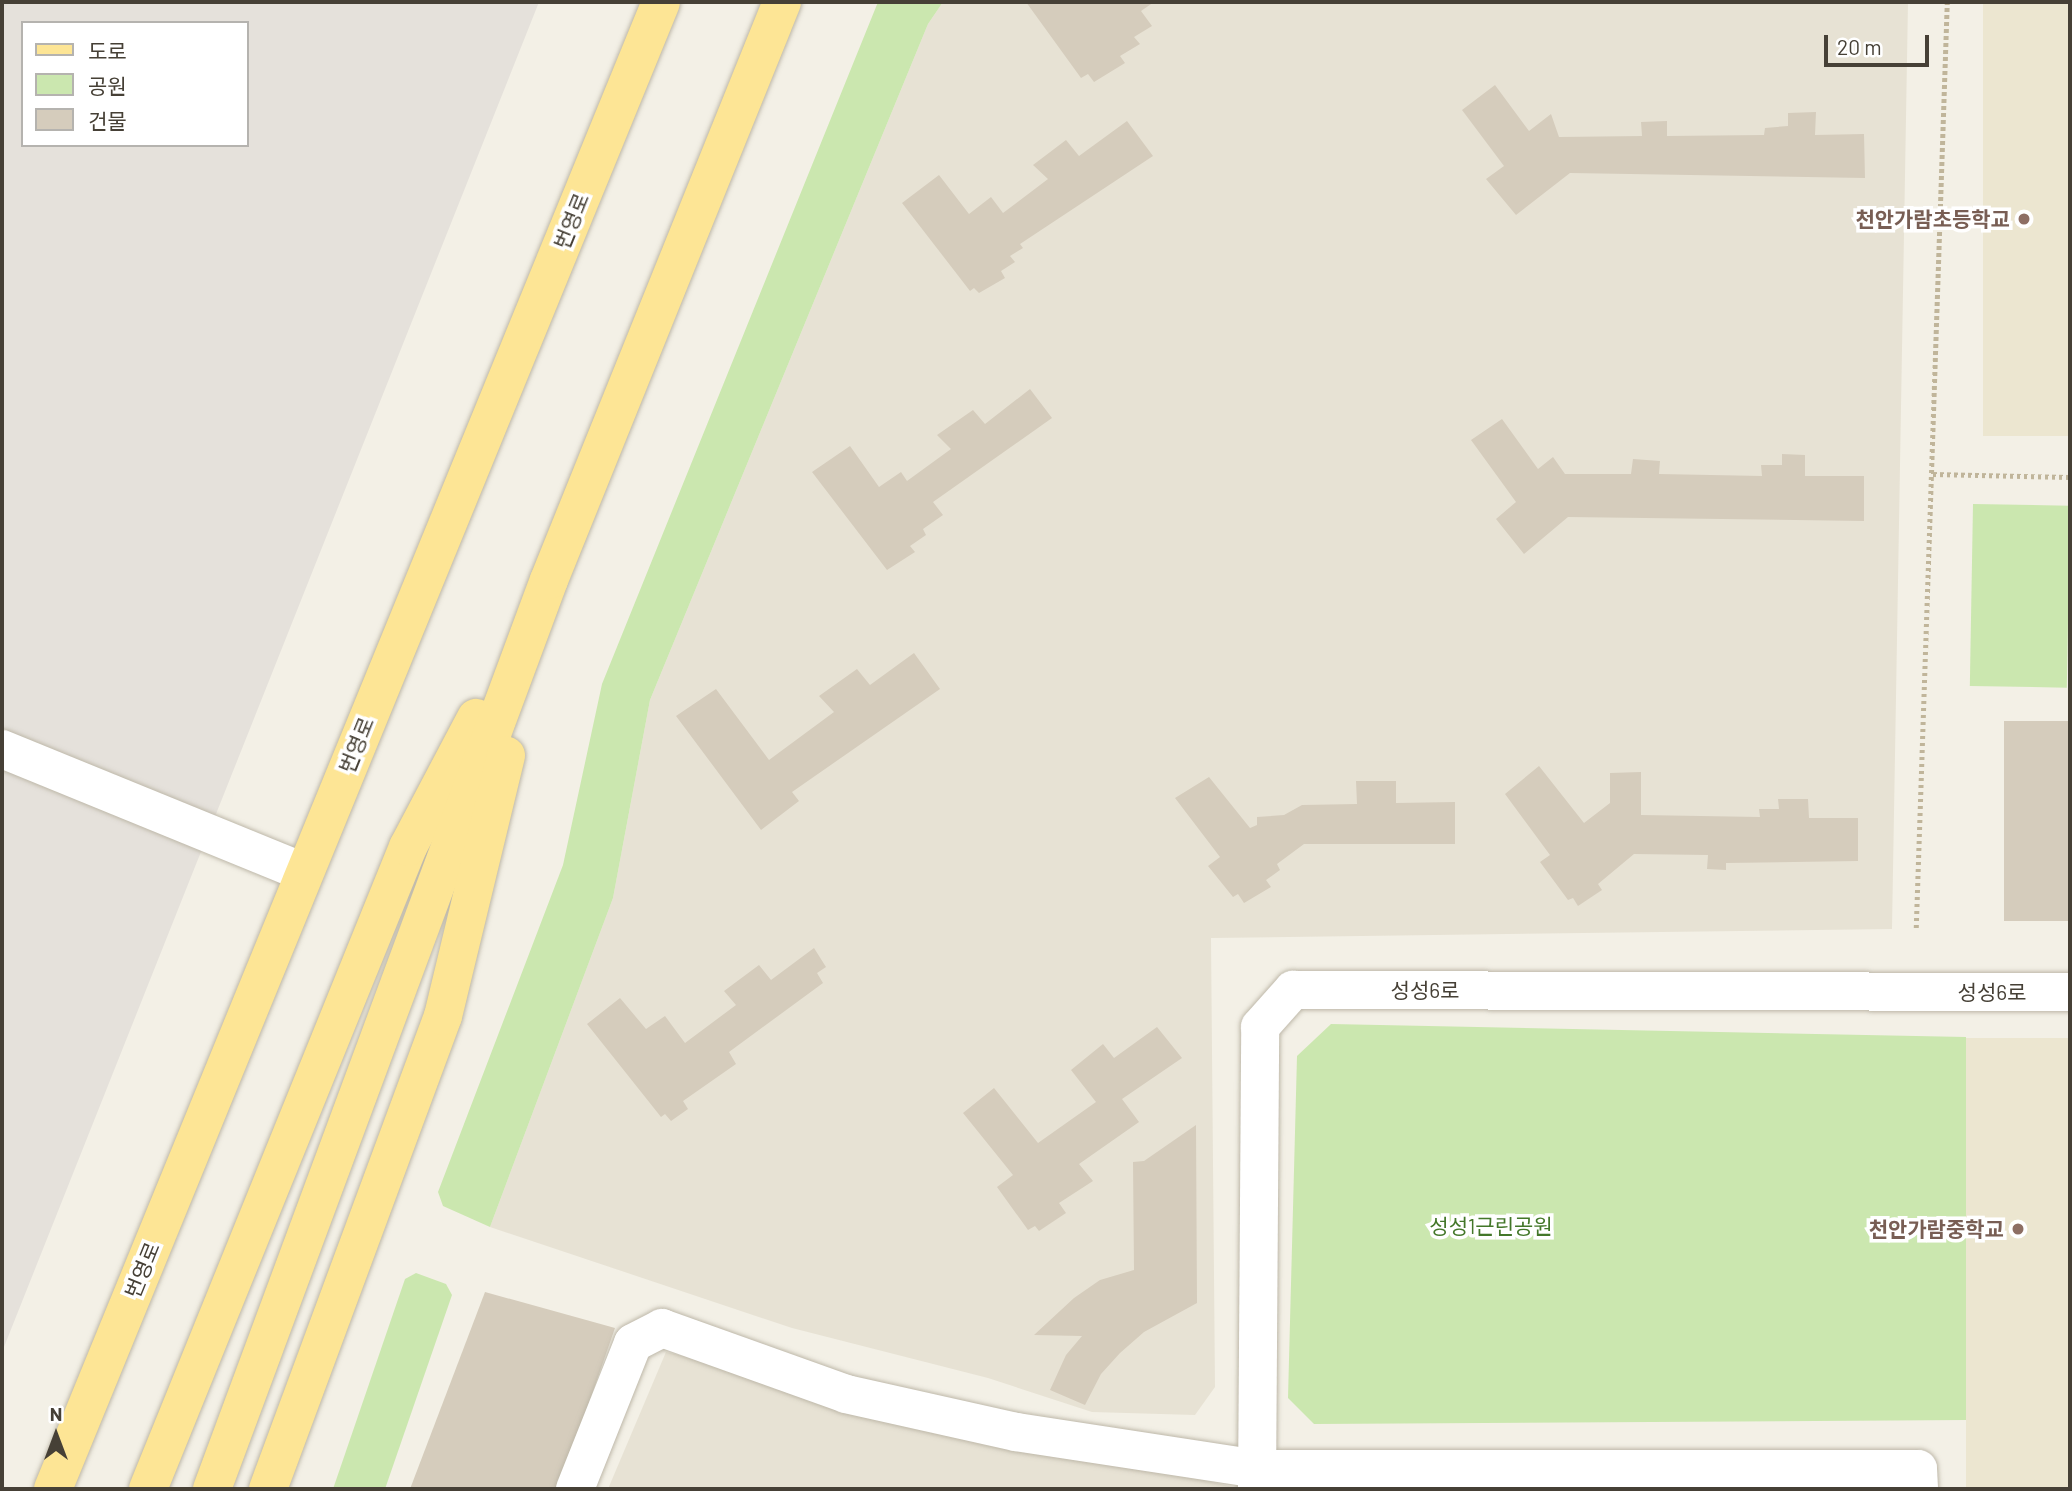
<!DOCTYPE html>
<html>
<head>
<meta charset="utf-8">
<style>
  body { margin:0 }
  #map { position:relative; width:2072px; height:1491px; overflow:hidden; background:#f3f0e6; font-family:Barlow,"Noto Sans KR",sans-serif }
  div>[style] { position:absolute }
  .residential>* { inset:0; background:#e7e2d4 }
  .industrial>* { inset:0; background:#e5e1db }
  .education>* { inset:0; background:#ece6d0; transform-origin:0 0 }
  .green>* { inset:0; background:#cbe7af; transform-origin:0 0 }
  .building>* { inset:0; background:#d5ccbc; transform-origin:0 0 }
  .path>* { height:4.5px; margin-top:-2.25px; transform-origin:0; background:repeating-linear-gradient(90deg,#c0b59a 0 3.5px,transparent 0 7px) }
  .roads { filter:drop-shadow(0 0 2px #beb8a9) drop-shadow(0 0 2px #beb8a9) }
  .minor>* { height:38px; margin:-19px; padding:0 19px; transform-origin:19px; border-radius:19px; background:#fff }
  .major>* { height:38px; margin:-19px; padding:0 19px; transform-origin:19px; border-radius:19px; background:#fde595 }
  .dots>* { width:19px; height:19px; translate:-50% -50%; box-sizing:border-box; border:4px solid #fff; border-radius:50% }
  span { translate:-50% -50%; white-space:nowrap; text-align:center; line-height:1.15; -webkit-text-stroke:7px #fff; paint-order:stroke }
  .education-label { font-size:21px; color:#785e54; font-weight:700 }
  .right { translate:-100% -50%; text-align:right }
  .street-label { font-size:21px; color:#464036 }
  .park-label { font-size:21px; color:#437729 }
  .frame { position:absolute; inset:0; border:4px solid #464036; pointer-events:none }
  .legend { position:absolute; left:21px; top:21px; width:228px; height:126px; box-sizing:border-box; background:#fff; border:2px solid #b5b3af; margin:0; padding:9px 12px; list-style:none; font-size:21px; color:#464036 }
  .legend li { display:flex; align-items:center; gap:14px; height:35px }
  .legend b { width:35px; border:2px solid #b5b3af }
  .north { position:absolute; left:21px; top:1400px; width:70px; height:70px; -webkit-text-stroke:5px #fff; paint-order:stroke; rotate:0deg; font-size:19px; font-weight:700; line-height:28px; text-align:center; color:#464036 }
  .north::after { content:''; display:block; margin:auto; width:24px; height:32px; background:#464036; clip-path:polygon(50% 0,100% 100%,50% 72%,0 100%) }
  .scale { position:absolute; left:1824px; top:35px; width:105px; height:32px; box-sizing:border-box; border:4px solid #464036; border-top:0; padding-left:9px; font-size:21px; line-height:24px; white-space:nowrap; color:#464036; -webkit-text-stroke:5px #fff; paint-order:stroke }
</style>
</head>
<body>
<div id="map">
  <div class="residential">
    <div style="clip-path:polygon(943px 2px,1908px 2px,1892px 929px,1211px 938px,1215px 1387px,1195px 1415px,1092px 1412px,988px 1378px,792px 1328px,490px 1227px,613px 898px,650px 700px,928px 24px)"></div>
    <div style="clip-path:polygon(666px 1352px,1237px 1488px,1237px 1489px,608px 1489px)"></div>
  </div>
  <div class="industrial">
    <div style="clip-path:polygon(evenodd,2px 2px,539px 2px,2px 1352px,2px 2px,23px 23px,247px 23px,247px 145px,23px 145px,23px 23px)"></div>
  </div>
  <div class="education">
    <div style="left:1983px;top:2px;width:87px;height:434px"></div>
    <div style="left:1966px;top:1038px;width:104px;height:451px"></div>
  </div>
  <div class="green">
    <div style="clip-path:polygon(878px 2px,943px 2px,928px 24px,650px 700px,613px 898px,490px 1227px,443px 1206px,438px 1192px,563px 865px,602px 684px)"></div>
    <div style="left:1973px;top:504px;width:97px;height:182px;rotate:1deg"></div>
    <div style="clip-path:polygon(1331px 1024px,1966px 1037px,1966px 1420px,1314px 1424px,1288px 1398px,1297px 1056px)"></div>
    <div style="clip-path:polygon(416px 1273px,446px 1284px,452px 1295px,385px 1489px,333px 1489px,405px 1279px)"></div>
  </div>
  <div class="building">
    <div style="clip-path:polygon(1026px 2px,1154px 2px,1141px 11px,1152px 26px,1134px 37px,1140px 44px,1120px 56px,1125px 63px,1094px 82px,1088px 74px,1081px 78px)"></div>
    <div style="clip-path:polygon(1495px 85px,1529px 131px,1551px 114px,1559px 137px,1642px 136px,1641px 122px,1667px 121px,1667px 136px,1764px 135px,1765px 128px,1788px 126px,1788px 113px,1816px 112px,1815px 135px,1864px 134px,1865px 178px,1570px 173px,1516px 215px,1486px 179px,1504px 166px,1462px 110px)"></div>
    <div style="clip-path:polygon(1127px 121px,1153px 156px,1020px 244px,1023px 248px,1010px 256px,1015px 262px,1001px 271px,1005px 278px,979px 293px,974px 288px,970px 291px,902px 203px,939px 175px,969px 214px,991px 197px,1003px 213px,1048px 179px,1033px 165px,1066px 140px,1079px 156px)"></div>
    <div style="clip-path:polygon(1030px 389px,1052px 418px,933px 502px,943px 515px,923px 529px,926px 535px,910px 546px,915px 552px,887px 570px,812px 472px,850px 446px,879px 487px,901px 472px,907px 481px,951px 449px,937px 435px,973px 410px,985px 424px)"></div>
    <div style="clip-path:polygon(1502px 419px,1538px 469px,1553px 457px,1565px 474px,1631px 474px,1633px 459px,1660px 461px,1659px 474px,1762px 476px,1761px 465px,1782px 465px,1782px 454px,1805px 455px,1805px 476px,1864px 476px,1864px 521px,1568px 517px,1524px 554px,1496px 519px,1516px 502px,1471px 440px)"></div>
    <div style="clip-path:polygon(914px 653px,940px 689px,792px 792px,799px 801px,761px 830px,676px 716px,716px 689px,769px 760px,834px 712px,819px 696px,857px 669px,870px 685px)"></div>
    <div style="left:2004px;top:721px;width:66px;height:200px"></div>
    <div style="clip-path:polygon(1539px 766px,1584px 823px,1610px 803px,1610px 773px,1641px 772px,1641px 815px,1760px 817px,1759px 809px,1779px 809px,1778px 799px,1808px 799px,1809px 818px,1858px 818px,1858px 861px,1726px 863px,1726px 870px,1707px 869px,1708px 855px,1634px 854px,1598px 884px,1602px 890px,1578px 906px,1573px 898px,1568px 900px,1540px 862px,1550px 855px,1505px 794px)"></div>
    <div style="clip-path:polygon(1209px 777px,1250px 828px,1257px 825px,1257px 817px,1284px 815px,1302px 805px,1357px 804px,1356px 781px,1396px 781px,1396px 803px,1455px 802px,1455px 844px,1304px 844px,1277px 864px,1280px 870px,1266px 880px,1271px 887px,1244px 903px,1238px 894px,1233px 897px,1208px 866px,1220px 857px,1175px 798px)"></div>
    <div style="clip-path:polygon(814px 948px,826px 967px,817px 973px,823px 983px,729px 1052px,736px 1064px,683px 1101px,688px 1109px,671px 1121px,665px 1114px,661px 1117px,587px 1024px,620px 998px,646px 1029px,665px 1016px,685px 1043px,736px 1005px,724px 991px,759px 965px,771px 980px)"></div>
    <div style="clip-path:polygon(1157px 1027px,1182px 1058px,1122px 1099px,1139px 1122px,1079px 1164px,1093px 1181px,1059px 1203px,1066px 1213px,1039px 1231px,1035px 1226px,1028px 1230px,997px 1187px,1013px 1175px,963px 1113px,994px 1088px,1038px 1143px,1096px 1102px,1071px 1070px,1103px 1044px,1114px 1058px)"></div>
    <div style="clip-path:polygon(1196px 1125px,1197px 1303px,1144px 1332px,1120px 1353px,1101px 1374px,1085px 1405px,1050px 1390px,1066px 1355px,1082px 1336px,1034px 1335px,1074px 1298px,1100px 1280px,1134px 1270px,1133px 1162px,1144px 1161px)"></div>
    <div style="clip-path:polygon(485px 1292px,615px 1328px,559px 1489px,410px 1489px)"></div>
  </div>
  <div class="path">
    <div style="left:1933px;top:474px;width:137px;rotate:1.3deg"></div>
    <div style="left:1916px;top:928px;width:927px;rotate:-88.08deg"></div>
  </div>
  <div class="roads">
    <div class="minor">
      <div style="left:2px;top:749px;width:326px;rotate:22.2deg"></div>
      <div style="left:575px;top:1489px;width:157px;rotate:-68.3deg"></div>
      <div style="left:633px;top:1343px;width:33px;rotate:-27deg"></div>
      <div style="left:662px;top:1328px;width:195px;rotate:19.7deg"></div>
      <div style="left:846px;top:1394px;width:174px;rotate:12.6deg"></div>
      <div style="left:1016px;top:1432px;width:244px;rotate:8.7deg"></div>
      <div style="left:1257px;top:1469px;width:661px"></div>
      <div style="left:1918px;top:1469px;width:20px;rotate:87deg"></div>
      <div style="left:1257px;top:1489px;width:462px;rotate:-89.6deg"></div>
      <div style="left:1260px;top:1027px;width:50px;rotate:-48.3deg"></div>
      <div style="left:1293px;top:990px;width:777px;rotate:0.15deg"></div>
    </div>
    <div class="major">
      <div style="left:53px;top:1489px;width:1606px;rotate:-67.76deg"></div>
      <div style="left:148px;top:1489px;width:693px;rotate:-67.95deg"></div>
      <div style="left:408px;top:847px;width:146px;rotate:-62.2deg"></div>
      <div style="left:212px;top:1489px;width:969px;rotate:-69.66deg"></div>
      <div style="left:549px;top:580px;width:623px;rotate:-68.04deg"></div>
      <div style="left:268px;top:1489px;width:504px;rotate:-69.7deg"></div>
      <div style="left:443px;top:1016px;width:268px;rotate:-76.4deg"></div>
    </div>
  </div>
  <div class="dots">
    <div style="left:2024px;top:219px;background:#8d6e63"></div>
    <div style="left:2018px;top:1229px;background:#8d6e63"></div>
  </div>
  <div class="education-label">
    <span class="right" style="left:2010px;top:219px">천안가람초등학교</span>
    <span class="right" style="left:2004px;top:1229px">천안가람중학교</span>
  </div>
  <div class="street-label">
    <span style="left:571px;top:221px;rotate:-68deg">번영로</span>
    <span style="left:356px;top:745px;rotate:-68deg">번영로</span>
    <span style="left:1425px;top:990px">성성6로</span>
    <span style="left:1992px;top:992px">성성6로</span>
    <span style="left:142px;top:1270px;rotate:-68deg">번영로</span>
  </div>
  <div class="park-label">
    <span style="left:1491px;top:1226px">성성1근린공원</span>
  </div>
  <div class="frame"></div>
  <ul class="legend">
  <li><b style="height:9px;background:#fde595"></b>도로</li>
  <li><b style="height:19px;background:#cbe7af"></b>공원</li>
  <li><b style="height:19px;background:#d5ccbc"></b>건물</li>
  </ul>
  <div class="north">N</div>
  <div class="scale">20 m</div>
</div>
</body>
</html>
